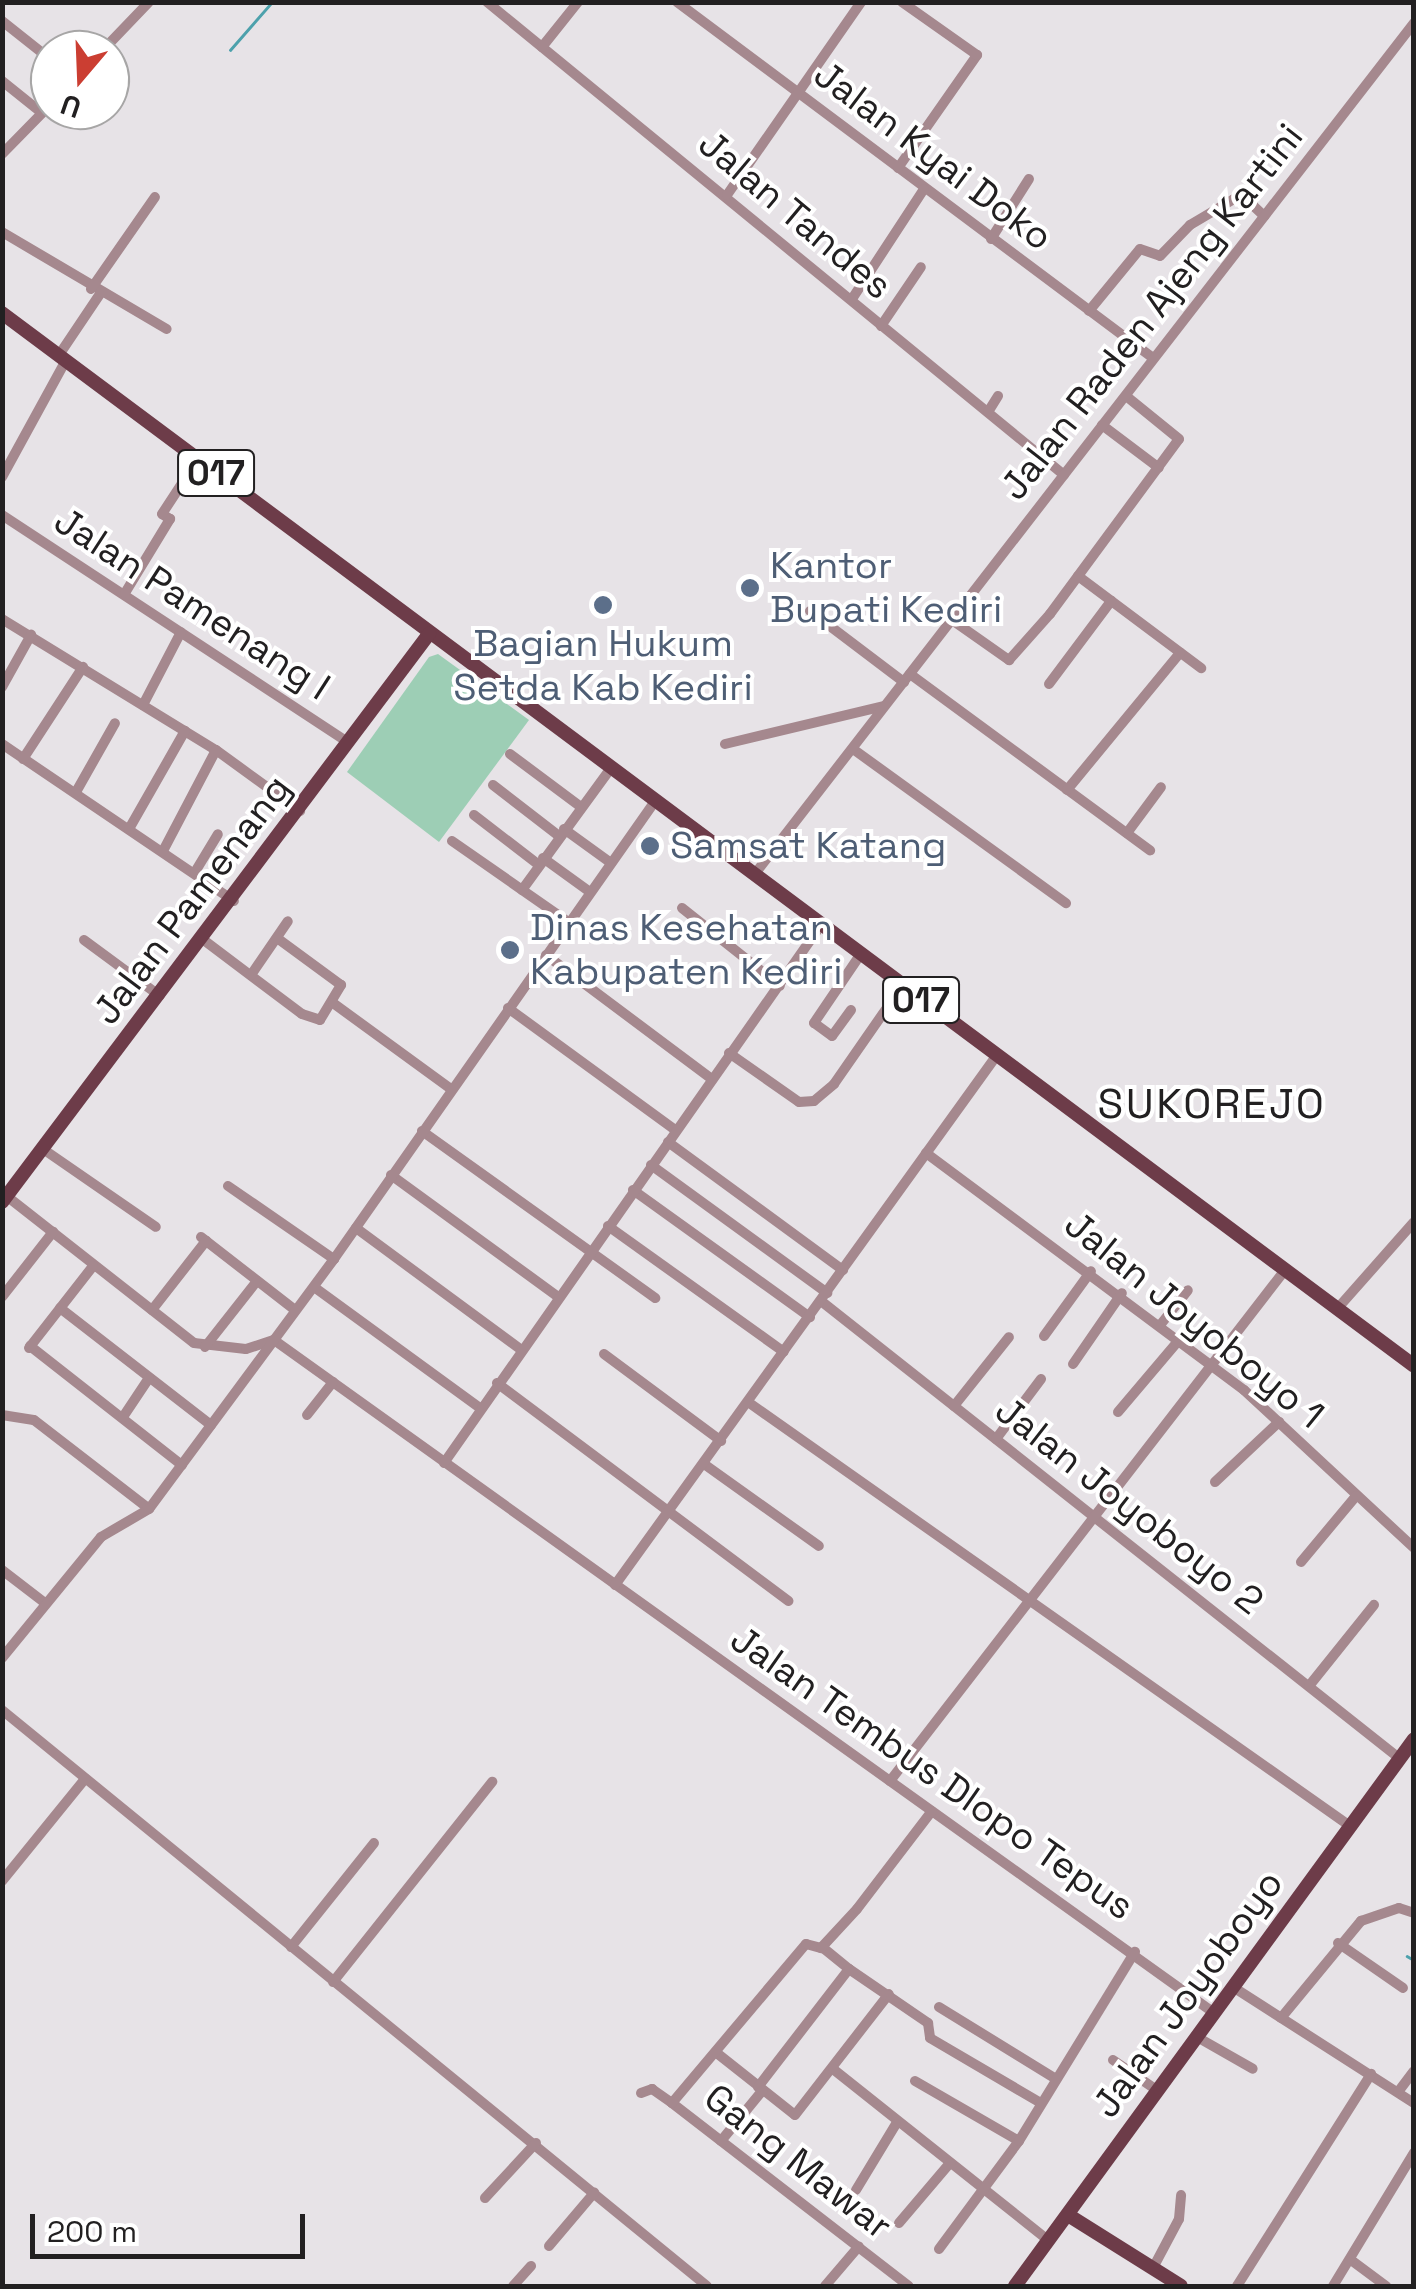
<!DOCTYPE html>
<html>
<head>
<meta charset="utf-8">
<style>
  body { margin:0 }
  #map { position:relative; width:1416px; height:2289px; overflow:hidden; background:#e7e3e7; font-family:"Space Grotesk",sans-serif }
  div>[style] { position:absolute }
  .green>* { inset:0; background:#9dceb5 }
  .stream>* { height:2.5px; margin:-1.25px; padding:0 1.25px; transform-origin:1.25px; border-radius:1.25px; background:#4da1ac }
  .minor>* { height:10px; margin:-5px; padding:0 5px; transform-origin:5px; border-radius:5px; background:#a5888e }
  .major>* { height:14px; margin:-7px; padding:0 7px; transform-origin:7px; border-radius:7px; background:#6d3c49 }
  .dots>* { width:28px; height:28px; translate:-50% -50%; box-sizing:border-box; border:5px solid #fff; border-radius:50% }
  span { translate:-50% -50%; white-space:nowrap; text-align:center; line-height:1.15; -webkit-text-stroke:8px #fff; paint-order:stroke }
  .shield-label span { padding:2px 8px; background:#fff; border:2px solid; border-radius:8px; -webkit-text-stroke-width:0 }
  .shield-label { font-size:35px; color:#222021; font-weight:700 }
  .street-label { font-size:38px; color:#222021 }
  .service-label { font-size:38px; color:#4e5e75 }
  .left { translate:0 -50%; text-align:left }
  .quarter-label { font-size:42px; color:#222021; letter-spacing:2.5px }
  .frame { position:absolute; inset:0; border:5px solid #222021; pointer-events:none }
  .north { position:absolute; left:30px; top:30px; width:100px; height:100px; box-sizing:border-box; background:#fff; border:2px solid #a7a6a6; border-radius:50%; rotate:199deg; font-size:28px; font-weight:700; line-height:40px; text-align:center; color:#222021 }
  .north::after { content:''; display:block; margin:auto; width:35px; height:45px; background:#cb3e32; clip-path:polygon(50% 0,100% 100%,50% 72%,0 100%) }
  .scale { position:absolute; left:30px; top:2214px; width:275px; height:45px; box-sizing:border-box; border:5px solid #222021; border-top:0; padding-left:12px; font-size:30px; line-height:35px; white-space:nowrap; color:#222021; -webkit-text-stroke:8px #fff; paint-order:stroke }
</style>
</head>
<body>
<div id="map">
  <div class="green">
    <div style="clip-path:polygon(438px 654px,529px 720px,439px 842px,347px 772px,429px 657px)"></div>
  </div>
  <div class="stream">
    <div style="left:230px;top:50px;width:64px;rotate:-48.8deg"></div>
    <div style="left:1407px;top:1956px;width:8px;rotate:30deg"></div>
  </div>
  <div class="minor">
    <div style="left:487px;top:2px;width:746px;rotate:39.34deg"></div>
    <div style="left:677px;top:2px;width:594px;rotate:36.79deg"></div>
    <div style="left:2px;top:21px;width:61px;rotate:38.4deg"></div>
    <div style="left:542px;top:47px;width:58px;rotate:-51.3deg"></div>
    <div style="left:103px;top:50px;width:66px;rotate:-46.2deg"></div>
    <div style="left:2px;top:81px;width:51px;rotate:38.7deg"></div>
    <div style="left:2px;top:154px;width:69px;rotate:-45.6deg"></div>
    <div style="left:898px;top:168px;width:138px;rotate:-55deg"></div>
    <div style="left:977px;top:55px;width:92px;rotate:-144.8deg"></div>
    <div style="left:727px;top:195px;width:235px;rotate:-55.2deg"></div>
    <div style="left:2px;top:232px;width:191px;rotate:30.5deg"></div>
    <div style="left:991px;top:239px;width:71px;rotate:-57.7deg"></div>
    <div style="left:91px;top:289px;width:112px;rotate:-55.2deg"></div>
    <div style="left:852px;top:299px;width:131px;rotate:-56.8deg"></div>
    <div style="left:1089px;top:311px;width:80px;rotate:-50.6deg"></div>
    <div style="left:1140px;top:249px;width:21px;rotate:19deg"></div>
    <div style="left:1160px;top:256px;width:43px;rotate:-45.9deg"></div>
    <div style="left:1190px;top:225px;width:51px;rotate:-30.6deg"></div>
    <div style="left:1234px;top:199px;width:12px"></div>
    <div style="left:1246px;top:199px;width:25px;rotate:43deg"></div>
    <div style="left:881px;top:326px;width:71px;rotate:-55.9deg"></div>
    <div style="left:59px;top:355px;width:73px;rotate:-56.1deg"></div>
    <div style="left:988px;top:412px;width:19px;rotate:-58deg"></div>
    <div style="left:1102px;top:425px;width:71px;rotate:37deg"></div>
    <div style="left:2px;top:477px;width:133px;rotate:-61.3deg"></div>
    <div style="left:2px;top:515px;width:415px;rotate:33.3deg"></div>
    <div style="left:1078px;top:576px;width:154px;rotate:36.8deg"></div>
    <div style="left:125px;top:593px;width:87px;rotate:-58.7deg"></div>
    <div style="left:170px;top:519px;width:9px;rotate:-148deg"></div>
    <div style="left:162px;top:514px;width:66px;rotate:-56.8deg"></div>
    <div style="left:810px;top:611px;width:118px;rotate:37.1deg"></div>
    <div style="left:2px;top:619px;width:251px;rotate:31.5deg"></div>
    <div style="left:216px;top:750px;width:104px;rotate:36deg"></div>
    <div style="left:952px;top:620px;width:70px;rotate:35.1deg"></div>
    <div style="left:1009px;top:660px;width:62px;rotate:-48.3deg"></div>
    <div style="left:1050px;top:614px;width:217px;rotate:-53.6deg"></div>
    <div style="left:1179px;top:439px;width:68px;rotate:-140.9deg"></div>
    <div style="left:910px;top:674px;width:298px;rotate:36.3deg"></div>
    <div style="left:1049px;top:684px;width:104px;rotate:-53.2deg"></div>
    <div style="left:2px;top:687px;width:60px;rotate:-60.9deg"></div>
    <div style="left:143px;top:705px;width:82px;rotate:-62.5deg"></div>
    <div style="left:2px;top:744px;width:280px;rotate:34.1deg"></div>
    <div style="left:725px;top:744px;width:163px;rotate:-13.4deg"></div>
    <div style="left:853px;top:749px;width:263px;rotate:35.9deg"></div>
    <div style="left:510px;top:754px;width:89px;rotate:36.7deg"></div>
    <div style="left:23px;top:759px;width:110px;rotate:-56.9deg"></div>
    <div style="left:493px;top:785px;width:83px;rotate:37.7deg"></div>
    <div style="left:1067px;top:790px;width:178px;rotate:-50.5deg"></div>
    <div style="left:76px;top:792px;width:79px;rotate:-60.5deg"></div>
    <div style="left:474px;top:815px;width:82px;rotate:37.6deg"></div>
    <div style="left:129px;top:829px;width:113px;rotate:-60.3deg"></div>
    <div style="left:564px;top:829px;width:58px;rotate:35.9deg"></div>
    <div style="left:1127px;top:833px;width:57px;rotate:-53.5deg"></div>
    <div style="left:452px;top:841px;width:141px;rotate:34.9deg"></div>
    <div style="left:163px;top:851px;width:114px;rotate:-62.3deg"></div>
    <div style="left:543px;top:858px;width:58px;rotate:35.9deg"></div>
    <div style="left:195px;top:872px;width:44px;rotate:-58.8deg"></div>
    <div style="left:754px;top:875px;width:1078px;rotate:-52.24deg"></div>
    <div style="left:522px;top:890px;width:151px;rotate:-53.9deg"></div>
    <div style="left:682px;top:908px;width:125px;rotate:38.5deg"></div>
    <div style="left:84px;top:940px;width:94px;rotate:36.4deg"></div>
    <div style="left:205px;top:941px;width:121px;rotate:37deg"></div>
    <div style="left:302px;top:1014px;width:19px;rotate:18deg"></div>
    <div style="left:320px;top:1020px;width:41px;rotate:-59deg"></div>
    <div style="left:341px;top:985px;width:79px;rotate:-143.7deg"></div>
    <div style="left:546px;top:955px;width:207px;rotate:36.8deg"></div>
    <div style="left:251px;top:975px;width:65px;rotate:-55.6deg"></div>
    <div style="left:333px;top:1003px;width:146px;rotate:36.1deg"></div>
    <div style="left:508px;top:1008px;width:207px;rotate:36.1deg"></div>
    <div style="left:851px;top:1010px;width:32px;rotate:126deg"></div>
    <div style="left:832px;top:1036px;width:22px;rotate:-144deg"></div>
    <div style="left:814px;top:1023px;width:82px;rotate:-55.9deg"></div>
    <div style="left:729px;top:1053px;width:85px;rotate:35deg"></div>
    <div style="left:799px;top:1102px;width:15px;rotate:-4deg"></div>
    <div style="left:814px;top:1101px;width:26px;rotate:-40deg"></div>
    <div style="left:834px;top:1084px;width:119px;rotate:-55.2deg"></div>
    <div style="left:422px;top:1131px;width:287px;rotate:35.6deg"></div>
    <div style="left:668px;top:1142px;width:217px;rotate:36.2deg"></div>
    <div style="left:43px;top:1149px;width:137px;rotate:34.6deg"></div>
    <div style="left:926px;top:1153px;width:397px;rotate:36.7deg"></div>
    <div style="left:1244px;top:1390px;width:232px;rotate:42.9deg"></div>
    <div style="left:651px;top:1165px;width:218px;rotate:36deg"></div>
    <div style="left:391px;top:1175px;width:207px;rotate:36.1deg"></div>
    <div style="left:228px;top:1186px;width:129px;rotate:34.6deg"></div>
    <div style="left:633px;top:1190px;width:218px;rotate:35.7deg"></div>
    <div style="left:4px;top:1194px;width:241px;rotate:38.1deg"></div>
    <div style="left:194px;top:1343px;width:52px;rotate:6.6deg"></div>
    <div style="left:246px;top:1349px;width:28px;rotate:-18deg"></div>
    <div style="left:608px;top:1226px;width:216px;rotate:35.6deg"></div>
    <div style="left:356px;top:1228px;width:204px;rotate:36.4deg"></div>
    <div style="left:201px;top:1237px;width:119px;rotate:37.8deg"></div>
    <div style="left:314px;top:1287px;width:205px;rotate:36.1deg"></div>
    <div style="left:2px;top:1297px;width:83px;rotate:-51.9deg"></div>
    <div style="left:821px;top:1301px;width:737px;rotate:38.33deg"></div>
    <div style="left:60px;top:1308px;width:191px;rotate:37.8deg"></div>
    <div style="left:1337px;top:1309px;width:116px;rotate:-48.5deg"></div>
    <div style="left:152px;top:1310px;width:88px;rotate:-52deg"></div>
    <div style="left:1161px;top:1324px;width:43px;rotate:-51.5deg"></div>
    <div style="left:1044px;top:1336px;width:80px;rotate:-54.1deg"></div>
    <div style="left:274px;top:1340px;width:1156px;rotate:35.6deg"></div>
    <div style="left:30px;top:1346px;width:193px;rotate:38.1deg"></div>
    <div style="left:205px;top:1347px;width:84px;rotate:-51.8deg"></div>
    <div style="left:29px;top:1348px;width:104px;rotate:-52deg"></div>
    <div style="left:604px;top:1354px;width:146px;rotate:36.6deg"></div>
    <div style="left:1073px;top:1364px;width:86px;rotate:-55.4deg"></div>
    <div style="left:497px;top:1383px;width:364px;rotate:36.8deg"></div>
    <div style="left:748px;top:1402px;width:736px;rotate:35.16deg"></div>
    <div style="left:954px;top:1406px;width:88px;rotate:-51.4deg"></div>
    <div style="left:1118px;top:1412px;width:96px;rotate:-49.7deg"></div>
    <div style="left:2px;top:1415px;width:32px;rotate:9deg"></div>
    <div style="left:34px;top:1420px;width:144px;rotate:37.7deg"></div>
    <div style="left:307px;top:1415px;width:42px;rotate:-51.8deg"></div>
    <div style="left:123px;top:1417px;width:47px;rotate:-56.3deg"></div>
    <div style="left:996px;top:1439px;width:75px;rotate:-53.1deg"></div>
    <div style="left:444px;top:1463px;width:657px;rotate:-54.98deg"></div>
    <div style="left:704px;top:1464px;width:141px;rotate:35.5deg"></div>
    <div style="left:1215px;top:1482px;width:88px;rotate:-43.2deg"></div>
    <div style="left:149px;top:1509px;width:311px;rotate:-53.5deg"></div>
    <div style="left:334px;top:1259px;width:559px;rotate:-54.97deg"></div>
    <div style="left:1301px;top:1562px;width:86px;rotate:-50.2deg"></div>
    <div style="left:2px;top:1570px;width:54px;rotate:37.5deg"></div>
    <div style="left:615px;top:1585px;width:653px;rotate:-54.22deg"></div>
    <div style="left:2px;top:1658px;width:156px;rotate:-50.7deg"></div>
    <div style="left:101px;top:1537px;width:56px;rotate:-30.3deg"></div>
    <div style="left:1309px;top:1686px;width:104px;rotate:-51.3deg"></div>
    <div style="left:2px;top:1710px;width:910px;rotate:39.25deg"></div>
    <div style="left:890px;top:1781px;width:646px;rotate:-52.3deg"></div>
    <div style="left:2px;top:1881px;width:132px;rotate:-50.9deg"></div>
    <div style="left:1338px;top:1943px;width:79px;rotate:34.7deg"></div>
    <div style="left:291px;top:1947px;width:133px;rotate:-51.4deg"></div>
    <div style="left:822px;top:1947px;width:35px;rotate:39deg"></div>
    <div style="left:333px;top:1982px;width:256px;rotate:-51.5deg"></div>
    <div style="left:1233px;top:1987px;width:215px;rotate:32.7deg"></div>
    <div style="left:939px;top:2007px;width:134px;rotate:31.6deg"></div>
    <div style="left:1281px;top:2018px;width:126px;rotate:-50.5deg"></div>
    <div style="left:1361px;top:1921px;width:40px;rotate:-18.9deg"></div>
    <div style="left:1399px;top:1908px;width:16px;rotate:18deg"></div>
    <div style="left:1197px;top:2037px;width:64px;rotate:29.7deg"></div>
    <div style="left:718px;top:2054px;width:98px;rotate:38.4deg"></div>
    <div style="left:795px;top:2115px;width:153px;rotate:-52.2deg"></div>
    <div style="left:1113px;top:2060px;width:55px;rotate:34.6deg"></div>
    <div style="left:833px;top:2069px;width:276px;rotate:38.5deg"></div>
    <div style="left:915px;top:2081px;width:120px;rotate:30deg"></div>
    <div style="left:758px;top:2087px;width:149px;rotate:-52.4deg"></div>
    <div style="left:849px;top:1969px;width:96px;rotate:34.4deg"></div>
    <div style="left:928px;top:2023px;width:15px;rotate:82deg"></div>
    <div style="left:930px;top:2038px;width:126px;rotate:30.4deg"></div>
    <div style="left:1398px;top:2092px;width:26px;rotate:-53deg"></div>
    <div style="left:641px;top:2093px;width:12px;rotate:-20deg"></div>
    <div style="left:652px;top:2089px;width:24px;rotate:35deg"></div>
    <div style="left:672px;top:2103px;width:299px;rotate:37.7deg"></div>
    <div style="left:672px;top:2103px;width:208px;rotate:-49.9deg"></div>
    <div style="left:806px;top:1944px;width:16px;rotate:15deg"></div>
    <div style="left:821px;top:1948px;width:53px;rotate:-47.3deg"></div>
    <div style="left:857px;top:1909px;width:123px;rotate:-52.6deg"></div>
    <div style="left:721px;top:2141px;width:65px;rotate:-50.6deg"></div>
    <div style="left:856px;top:2190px;width:77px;rotate:-58.8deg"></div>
    <div style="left:485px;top:2198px;width:75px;rotate:-47.2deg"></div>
    <div style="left:899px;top:2223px;width:79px;rotate:-49.6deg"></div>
    <div style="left:549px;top:2246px;width:70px;rotate:-49.7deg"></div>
    <div style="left:939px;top:2249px;width:134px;rotate:-53.5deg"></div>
    <div style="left:1019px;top:2141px;width:222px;rotate:-58.5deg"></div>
    <div style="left:1351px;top:2260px;width:44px;rotate:36.6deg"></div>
    <div style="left:1153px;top:2268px;width:55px;rotate:-62deg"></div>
    <div style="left:1179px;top:2219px;width:24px;rotate:-85deg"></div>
    <div style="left:513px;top:2286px;width:27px;rotate:-48deg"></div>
    <div style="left:825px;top:2286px;width:52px;rotate:-49.6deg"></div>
    <div style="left:1237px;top:2286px;width:251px;rotate:-57.7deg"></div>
    <div style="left:1333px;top:2286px;width:156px;rotate:-58.7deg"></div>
  </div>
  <div class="major">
    <div style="left:2px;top:313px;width:1761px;rotate:36.71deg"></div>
    <div style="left:2px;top:1202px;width:711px;rotate:-53.07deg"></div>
    <div style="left:1068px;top:2215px;width:133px;rotate:32.1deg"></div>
    <div style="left:1015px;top:2286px;width:677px;rotate:-53.89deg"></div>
  </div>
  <div class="dots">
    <div style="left:750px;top:588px;background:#5c6f8a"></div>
    <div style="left:603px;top:605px;background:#5c6f8a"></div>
    <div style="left:650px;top:846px;background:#5c6f8a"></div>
    <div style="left:510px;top:950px;background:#5c6f8a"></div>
  </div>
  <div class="shield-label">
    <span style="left:216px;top:473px">017</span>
    <span style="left:921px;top:1000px">017</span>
  </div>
  <div class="street-label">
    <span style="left:933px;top:156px;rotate:37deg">Jalan Kyai Doko</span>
    <span style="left:795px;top:215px;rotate:40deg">Jalan Tandes</span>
    <span style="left:1152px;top:312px;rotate:-52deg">Jalan Raden Ajeng Kartini</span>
    <span style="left:192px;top:604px;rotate:33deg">Jalan Pamenang I</span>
    <span style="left:192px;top:900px;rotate:-53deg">Jalan Pamenang</span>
    <span style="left:1194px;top:1320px;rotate:39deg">Jalan Joyoboyo 1</span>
    <span style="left:1129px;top:1506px;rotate:38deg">Jalan Joyoboyo 2</span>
    <span style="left:932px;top:1773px;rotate:35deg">Jalan Tembus Dlopo Tepus</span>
    <span style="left:1188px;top:1994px;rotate:-54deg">Jalan Joyoboyo</span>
    <span style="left:798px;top:2162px;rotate:38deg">Gang Mawar</span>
  </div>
  <div class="service-label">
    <span class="left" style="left:770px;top:588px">Kantor<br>Bupati Kediri</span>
    <span style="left:603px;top:666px">Bagian Hukum<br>Setda Kab Kediri</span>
    <span class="left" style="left:670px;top:846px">Samsat Katang</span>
    <span class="left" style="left:530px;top:950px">Dinas Kesehatan<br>Kabupaten Kediri</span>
  </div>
  <div class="quarter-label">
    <span style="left:1212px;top:1104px">SUKOREJO</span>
  </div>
  <div class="frame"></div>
  <div class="north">U</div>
  <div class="scale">200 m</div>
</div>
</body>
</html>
